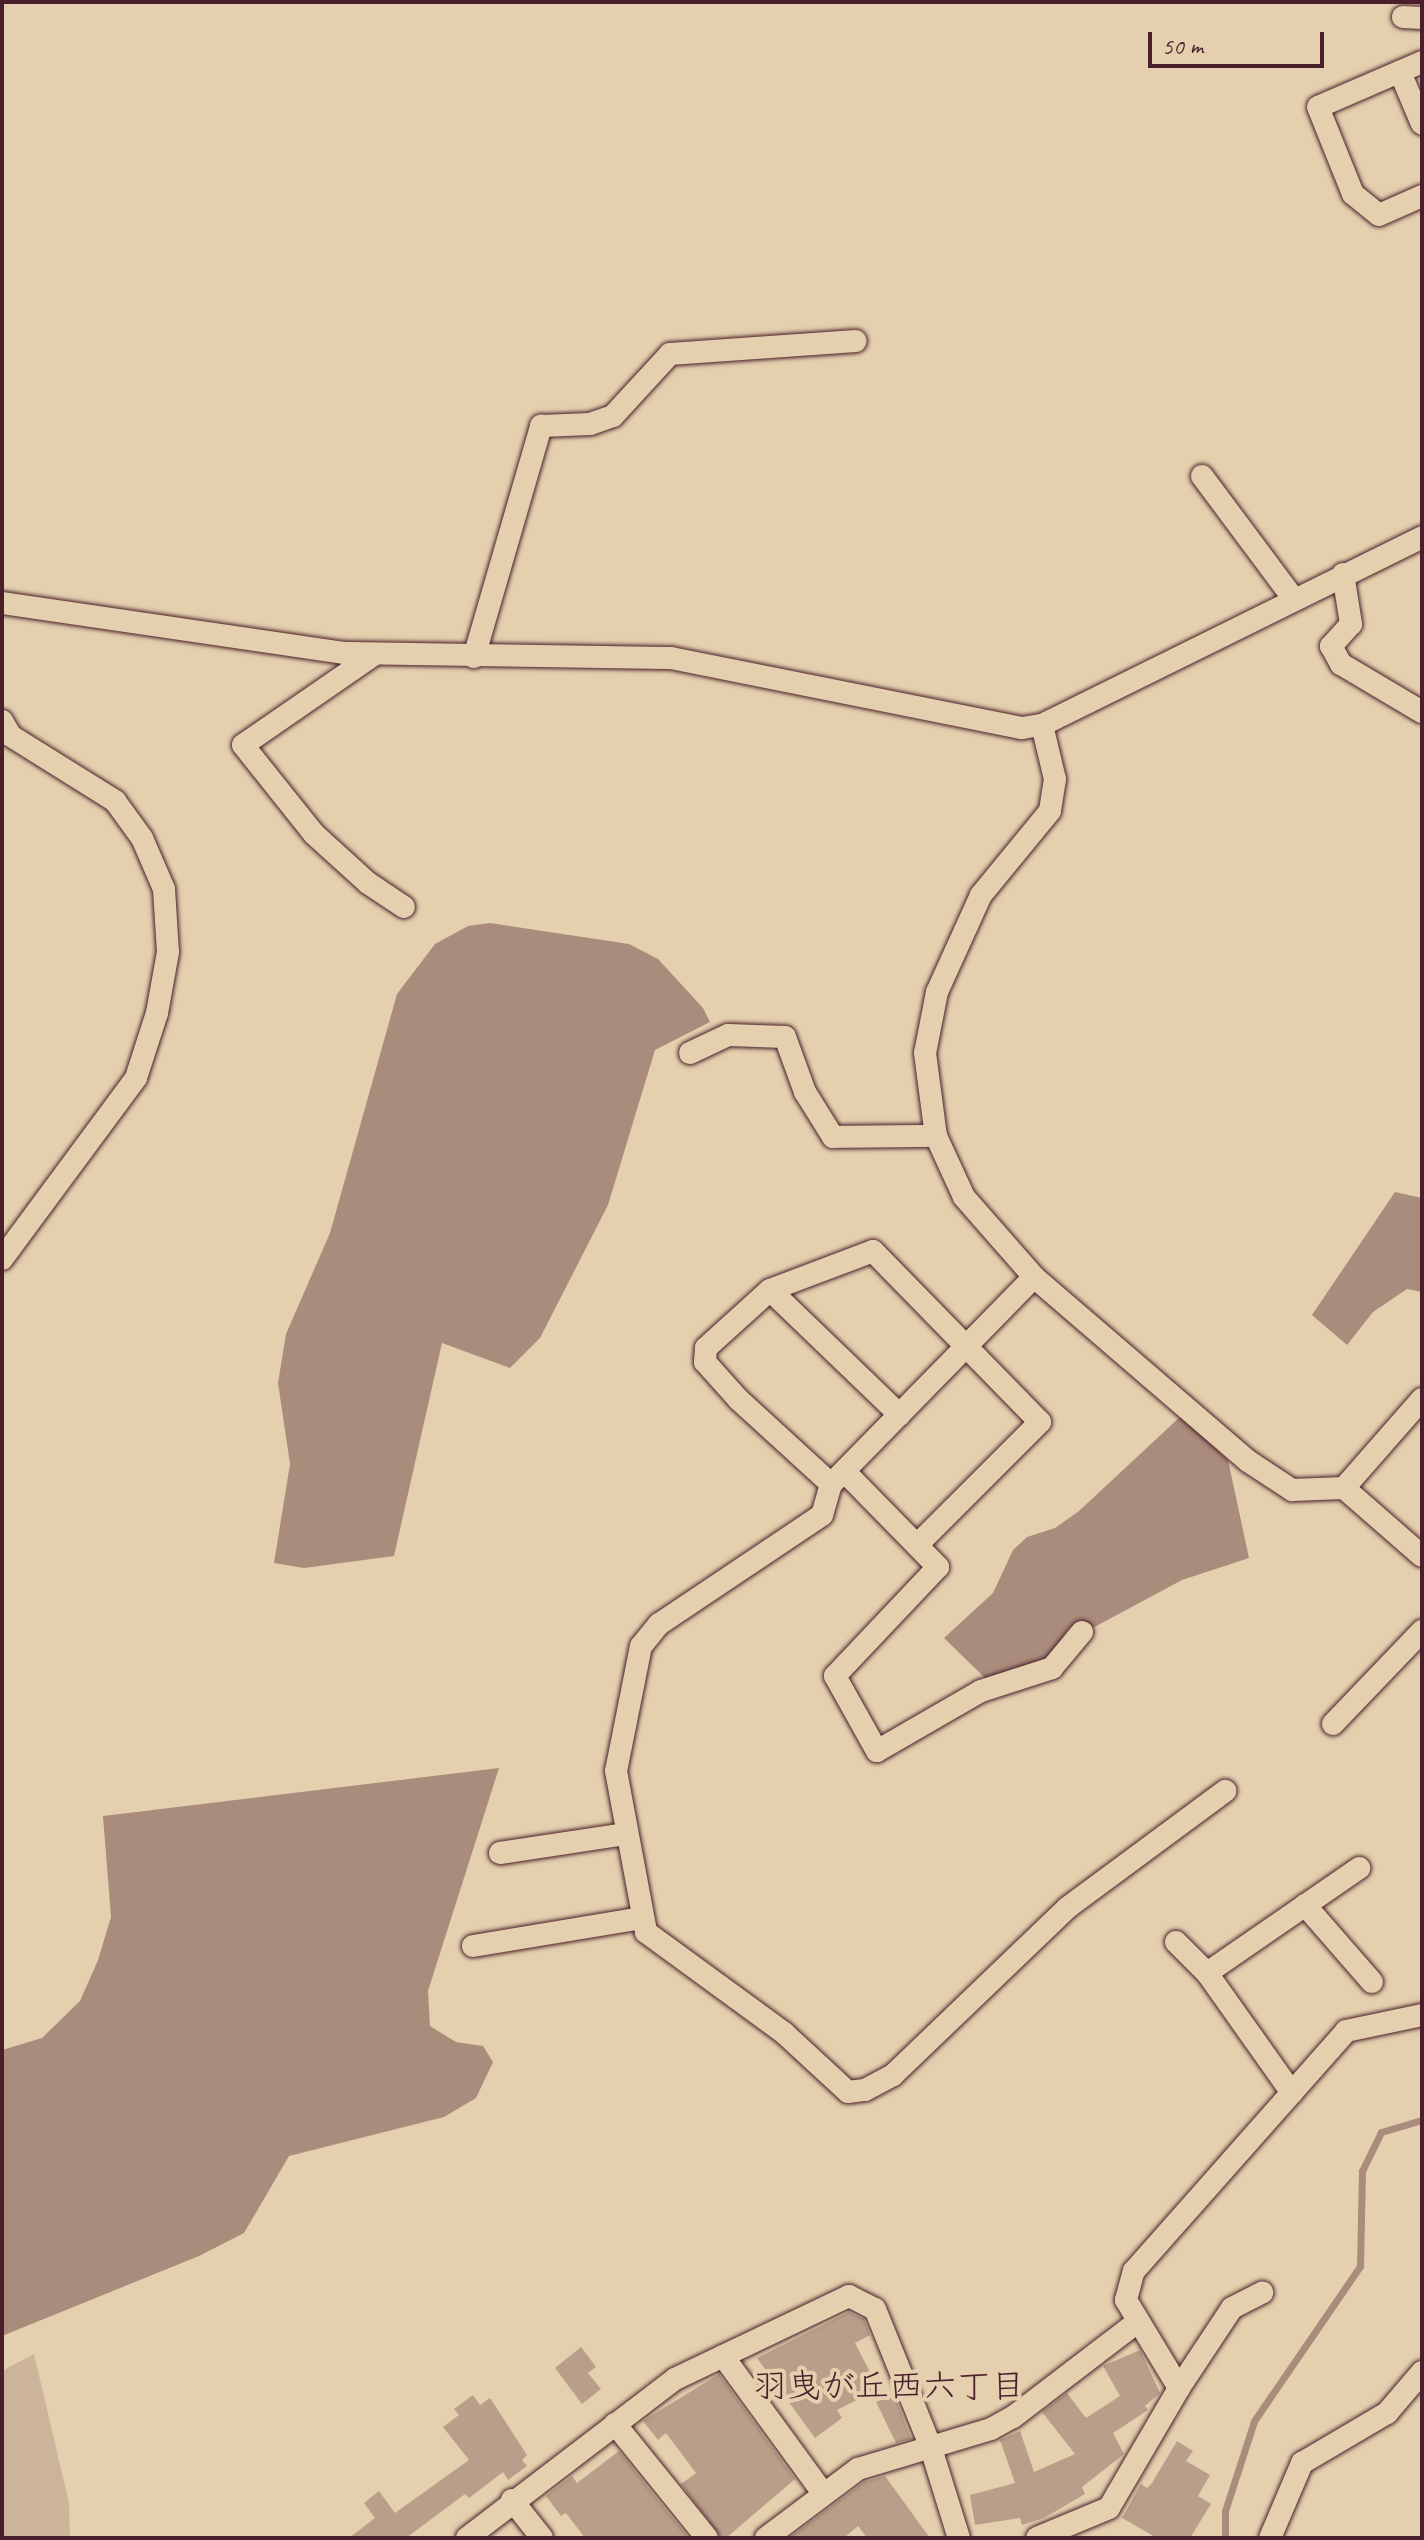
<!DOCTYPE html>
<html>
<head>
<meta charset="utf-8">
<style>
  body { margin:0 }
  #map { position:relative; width:1424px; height:2540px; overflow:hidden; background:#e4d0ae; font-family:Caveat,"Klee One",sans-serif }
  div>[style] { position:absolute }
  .green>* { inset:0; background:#cbb499 }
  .water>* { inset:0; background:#aa8c7c }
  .stream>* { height:7px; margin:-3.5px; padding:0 3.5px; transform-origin:3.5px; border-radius:3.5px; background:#aa8c7c }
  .building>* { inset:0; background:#b99f8a }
  .roads { filter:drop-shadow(0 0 2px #4a1f2b) drop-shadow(0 0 2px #4a1f2b) }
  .street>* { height:22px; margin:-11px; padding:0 11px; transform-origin:11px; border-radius:11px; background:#e4d0ae }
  span { translate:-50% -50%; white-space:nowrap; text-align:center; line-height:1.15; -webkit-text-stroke:8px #e4d0ae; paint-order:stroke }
  .neighbourhood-label { font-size:34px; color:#4a1f2b }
  .frame { position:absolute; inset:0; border:4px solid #4a1f2b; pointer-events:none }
  .scale { position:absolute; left:1148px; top:32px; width:176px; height:36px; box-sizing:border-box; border:4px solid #4a1f2b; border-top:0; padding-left:10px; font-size:24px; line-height:28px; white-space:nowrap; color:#4a1f2b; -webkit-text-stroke:6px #e4d0ae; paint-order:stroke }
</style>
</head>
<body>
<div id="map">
  <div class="green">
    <div style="clip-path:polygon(34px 2354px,69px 2503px,70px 2538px,2px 2538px,2px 2371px)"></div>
  </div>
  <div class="water">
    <div style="clip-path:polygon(490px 923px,629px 944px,658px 959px,703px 1008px,710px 1022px,655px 1050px,608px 1205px,540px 1338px,510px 1368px,442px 1343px,394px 1556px,304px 1568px,274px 1563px,290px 1464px,278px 1383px,286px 1334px,330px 1233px,397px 994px,435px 944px,468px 926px)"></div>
    <div style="clip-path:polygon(1395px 1192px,1422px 1198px,1422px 1292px,1407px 1289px,1373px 1312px,1347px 1345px,1312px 1315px)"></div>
    <div style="clip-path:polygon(1181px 1416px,1228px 1460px,1249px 1558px,1182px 1580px,1087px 1631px,1080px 1623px,1069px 1628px,1048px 1659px,986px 1679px,944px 1638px,993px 1593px,1013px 1550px,1027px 1537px,1055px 1528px,1079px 1511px)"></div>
    <div style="clip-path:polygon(499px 1768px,428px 1991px,430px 2026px,456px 2042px,483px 2046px,493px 2062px,476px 2098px,444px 2117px,289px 2156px,244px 2233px,199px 2256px,2px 2336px,2px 2050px,42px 2038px,80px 2001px,98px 1960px,111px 1917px,103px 1816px)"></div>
  </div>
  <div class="stream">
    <div style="left:1225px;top:2538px;width:27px;rotate:-90deg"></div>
    <div style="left:1225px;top:2511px;width:95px;rotate:-72.1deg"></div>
    <div style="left:1254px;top:2421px;width:188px;rotate:-55.6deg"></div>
    <div style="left:1360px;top:2266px;width:95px;rotate:-88.8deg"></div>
    <div style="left:1362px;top:2171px;width:43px;rotate:-64deg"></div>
    <div style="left:1381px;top:2132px;width:43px;rotate:-16.3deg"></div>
  </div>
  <div class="building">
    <div style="clip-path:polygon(849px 2312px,864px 2319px,870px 2335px,855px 2343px,879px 2389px,837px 2410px,842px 2418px,815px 2438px,757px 2358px)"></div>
    <div style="clip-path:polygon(581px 2347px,596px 2367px,588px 2373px,601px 2389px,582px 2404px,555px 2368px)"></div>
    <div style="clip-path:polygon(1140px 2350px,1160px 2393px,1145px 2406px,1148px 2410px,1113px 2433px,1124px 2454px,1082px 2487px,1085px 2494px,1044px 2518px,1022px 2525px,1020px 2518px,975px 2525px,970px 2495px,1015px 2483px,1000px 2440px,1020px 2431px,1034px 2472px,1075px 2454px,1042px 2412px,1067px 2393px,1086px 2418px,1120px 2396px,1103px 2366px)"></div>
    <div style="clip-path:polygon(719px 2374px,795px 2479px,726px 2538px,721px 2538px,681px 2484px,696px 2473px,666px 2433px,658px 2440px,643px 2421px)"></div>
    <div style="clip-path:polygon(894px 2394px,911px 2439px,896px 2443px,876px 2402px)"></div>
    <div style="clip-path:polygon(473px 2395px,480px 2405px,490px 2398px,527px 2455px,522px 2460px,527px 2466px,508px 2480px,503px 2472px,469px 2498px,465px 2494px,406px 2538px,349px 2538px,375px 2518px,364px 2503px,379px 2491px,395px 2513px,469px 2460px,443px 2427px,459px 2415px,454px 2409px)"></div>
    <div style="clip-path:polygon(1177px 2441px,1193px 2451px,1186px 2461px,1210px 2475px,1198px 2496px,1211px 2504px,1190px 2538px,1157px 2538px,1122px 2518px,1141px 2484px,1147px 2488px,1152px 2483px)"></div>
    <div style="clip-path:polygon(619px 2451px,658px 2500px,689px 2538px,585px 2538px,566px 2513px,561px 2516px,546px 2496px,572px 2476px,577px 2483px)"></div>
    <div style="clip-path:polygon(885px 2476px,930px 2538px,867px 2538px,858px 2526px,844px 2538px,789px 2538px,864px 2482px)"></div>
  </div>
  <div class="roads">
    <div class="street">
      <div style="left:1403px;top:17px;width:19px;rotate:3deg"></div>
      <div style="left:1422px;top:62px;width:113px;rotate:156.6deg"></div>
      <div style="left:1318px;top:107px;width:94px;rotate:68.1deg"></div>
      <div style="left:1353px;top:194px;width:33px;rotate:39deg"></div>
      <div style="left:1379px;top:215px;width:47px;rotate:-23.8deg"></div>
      <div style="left:1400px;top:72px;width:56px;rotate:67.1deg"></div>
      <div style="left:1202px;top:476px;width:152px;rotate:53.3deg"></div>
      <div style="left:1343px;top:574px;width:51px;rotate:80.9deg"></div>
      <div style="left:1351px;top:624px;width:30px;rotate:132deg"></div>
      <div style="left:1331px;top:646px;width:21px;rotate:61deg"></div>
      <div style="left:1341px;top:664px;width:94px;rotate:30.7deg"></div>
      <div style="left:2px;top:603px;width:346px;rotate:8.3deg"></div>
      <div style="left:344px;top:653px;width:327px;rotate:0.9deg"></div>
      <div style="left:671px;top:658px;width:358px;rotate:11.3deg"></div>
      <div style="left:1022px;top:728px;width:20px;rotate:-9deg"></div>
      <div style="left:1042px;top:725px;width:424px;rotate:-26.3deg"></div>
      <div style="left:375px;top:654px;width:160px;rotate:145.4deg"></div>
      <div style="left:243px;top:745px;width:114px;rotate:51.4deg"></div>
      <div style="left:314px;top:834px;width:73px;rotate:42.2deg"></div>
      <div style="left:368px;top:883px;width:43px;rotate:33.7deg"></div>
      <div style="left:474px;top:657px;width:241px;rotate:-73.8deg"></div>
      <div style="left:541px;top:426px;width:49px;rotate:-2.3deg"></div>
      <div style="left:590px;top:424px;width:24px;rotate:-19deg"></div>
      <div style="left:613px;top:416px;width:84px;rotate:-47.4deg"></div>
      <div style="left:670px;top:354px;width:186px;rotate:-4deg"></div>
      <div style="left:2px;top:721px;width:17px;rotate:59deg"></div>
      <div style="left:11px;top:736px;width:123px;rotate:32deg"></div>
      <div style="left:115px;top:801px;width:46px;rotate:53.9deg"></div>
      <div style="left:142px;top:838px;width:56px;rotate:66.7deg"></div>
      <div style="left:164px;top:889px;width:63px;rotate:86.4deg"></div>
      <div style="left:168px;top:952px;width:62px;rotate:100.2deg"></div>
      <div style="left:157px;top:1013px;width:68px;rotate:107.9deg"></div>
      <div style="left:136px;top:1078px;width:225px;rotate:126.5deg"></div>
      <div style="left:1042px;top:725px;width:56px;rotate:76.5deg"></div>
      <div style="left:1055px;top:779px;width:32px;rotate:99deg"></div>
      <div style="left:1050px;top:811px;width:109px;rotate:129.4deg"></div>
      <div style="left:981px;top:895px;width:107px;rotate:114.4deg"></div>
      <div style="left:937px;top:992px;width:62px;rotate:101.1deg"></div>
      <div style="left:925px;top:1053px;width:84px;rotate:82.5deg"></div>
      <div style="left:936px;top:1136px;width:67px;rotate:65.3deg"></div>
      <div style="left:964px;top:1197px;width:106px;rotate:48.8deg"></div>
      <div style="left:1034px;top:1277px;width:282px;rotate:40.7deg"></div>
      <div style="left:1248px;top:1461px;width:53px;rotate:33.4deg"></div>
      <div style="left:1292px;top:1490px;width:52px;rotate:-2.2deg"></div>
      <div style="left:1344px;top:1488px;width:103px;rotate:41.1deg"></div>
      <div style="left:690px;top:1053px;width:42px;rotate:-25.3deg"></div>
      <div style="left:728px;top:1035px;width:57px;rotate:2deg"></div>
      <div style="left:785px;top:1037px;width:59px;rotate:70deg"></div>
      <div style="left:805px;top:1092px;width:53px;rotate:58.1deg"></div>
      <div style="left:833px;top:1137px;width:103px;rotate:-0.6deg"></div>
      <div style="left:1034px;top:1277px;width:290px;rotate:134.4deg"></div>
      <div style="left:831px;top:1484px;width:32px;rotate:106deg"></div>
      <div style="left:822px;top:1515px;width:196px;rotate:146.2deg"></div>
      <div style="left:659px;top:1624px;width:28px;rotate:129deg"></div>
      <div style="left:641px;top:1646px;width:127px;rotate:101.3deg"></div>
      <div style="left:616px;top:1771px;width:164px;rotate:79.4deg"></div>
      <div style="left:646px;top:1932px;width:171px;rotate:36.2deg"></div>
      <div style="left:784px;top:2033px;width:87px;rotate:42.7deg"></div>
      <div style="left:848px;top:2092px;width:17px;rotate:-7deg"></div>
      <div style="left:865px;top:2090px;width:32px;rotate:-28deg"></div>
      <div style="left:893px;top:2075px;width:241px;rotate:-43.8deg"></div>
      <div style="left:1067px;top:1908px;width:197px;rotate:-36.5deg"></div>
      <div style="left:770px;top:1290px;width:180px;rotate:43.9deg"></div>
      <div style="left:845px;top:1472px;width:133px;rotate:45.6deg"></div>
      <div style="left:938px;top:1567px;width:150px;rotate:133.4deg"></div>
      <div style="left:835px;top:1676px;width:86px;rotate:60.8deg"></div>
      <div style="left:877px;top:1751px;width:120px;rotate:-30deg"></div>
      <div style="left:981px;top:1691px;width:75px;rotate:-17.9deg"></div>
      <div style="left:1052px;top:1668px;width:47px;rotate:-50.2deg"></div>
      <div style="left:831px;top:1484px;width:125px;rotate:-137.6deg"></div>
      <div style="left:739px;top:1400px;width:51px;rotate:-131.8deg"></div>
      <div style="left:705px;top:1362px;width:14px;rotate:-86deg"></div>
      <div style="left:706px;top:1348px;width:86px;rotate:-42.2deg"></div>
      <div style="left:770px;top:1290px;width:110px;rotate:-20.7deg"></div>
      <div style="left:873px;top:1251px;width:239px;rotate:45.7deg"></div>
      <div style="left:1040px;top:1422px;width:173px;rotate:135deg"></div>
      <div style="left:1344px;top:1488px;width:118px;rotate:-48.8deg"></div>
      <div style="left:1333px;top:1724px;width:129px;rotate:-46.3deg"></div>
      <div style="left:500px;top:1853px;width:126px;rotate:-8.6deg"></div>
      <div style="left:1305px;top:1905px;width:102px;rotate:49deg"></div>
      <div style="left:1176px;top:1942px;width:44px;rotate:45deg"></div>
      <div style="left:1207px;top:1973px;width:147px;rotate:54.7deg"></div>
      <div style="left:473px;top:1946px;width:172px;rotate:-9.4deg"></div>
      <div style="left:1207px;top:1973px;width:185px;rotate:-34.6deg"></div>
      <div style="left:723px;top:2356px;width:170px;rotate:53.9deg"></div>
      <div style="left:1179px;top:2388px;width:96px;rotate:-56.5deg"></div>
      <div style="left:1232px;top:2308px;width:34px;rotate:-27deg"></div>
      <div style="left:615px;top:2424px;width:146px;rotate:51.1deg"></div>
      <div style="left:512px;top:2500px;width:48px;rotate:51.7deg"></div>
      <div style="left:467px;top:2538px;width:262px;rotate:-37.4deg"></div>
      <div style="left:675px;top:2379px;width:193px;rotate:-25.5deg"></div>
      <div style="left:849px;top:2296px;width:29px;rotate:27deg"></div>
      <div style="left:875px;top:2309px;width:147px;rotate:68deg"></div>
      <div style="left:930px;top:2445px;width:97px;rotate:72.7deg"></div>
      <div style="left:766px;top:2538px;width:115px;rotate:-36.9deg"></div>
      <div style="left:858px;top:2469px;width:139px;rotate:-16.7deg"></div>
      <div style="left:991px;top:2429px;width:25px;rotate:-29deg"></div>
      <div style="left:1013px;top:2417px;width:155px;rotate:-37.4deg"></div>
      <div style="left:1037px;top:2538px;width:78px;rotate:-22.6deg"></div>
      <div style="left:1109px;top:2508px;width:139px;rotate:-59.7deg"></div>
      <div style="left:1179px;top:2388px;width:103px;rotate:-121.1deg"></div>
      <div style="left:1126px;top:2300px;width:30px;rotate:-75deg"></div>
      <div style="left:1134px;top:2271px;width:320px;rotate:-48.5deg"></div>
      <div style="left:1346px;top:2031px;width:78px;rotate:-11.9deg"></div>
      <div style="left:1270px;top:2538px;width:82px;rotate:-66.9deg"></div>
      <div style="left:1302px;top:2463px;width:99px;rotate:-30.5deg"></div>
      <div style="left:1387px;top:2413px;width:54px;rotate:-49.5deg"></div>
    </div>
  </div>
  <div class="neighbourhood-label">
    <span style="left:889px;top:2386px">羽曳が丘西六丁目</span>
  </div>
  <div class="frame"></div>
  <div class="scale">50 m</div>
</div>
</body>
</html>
